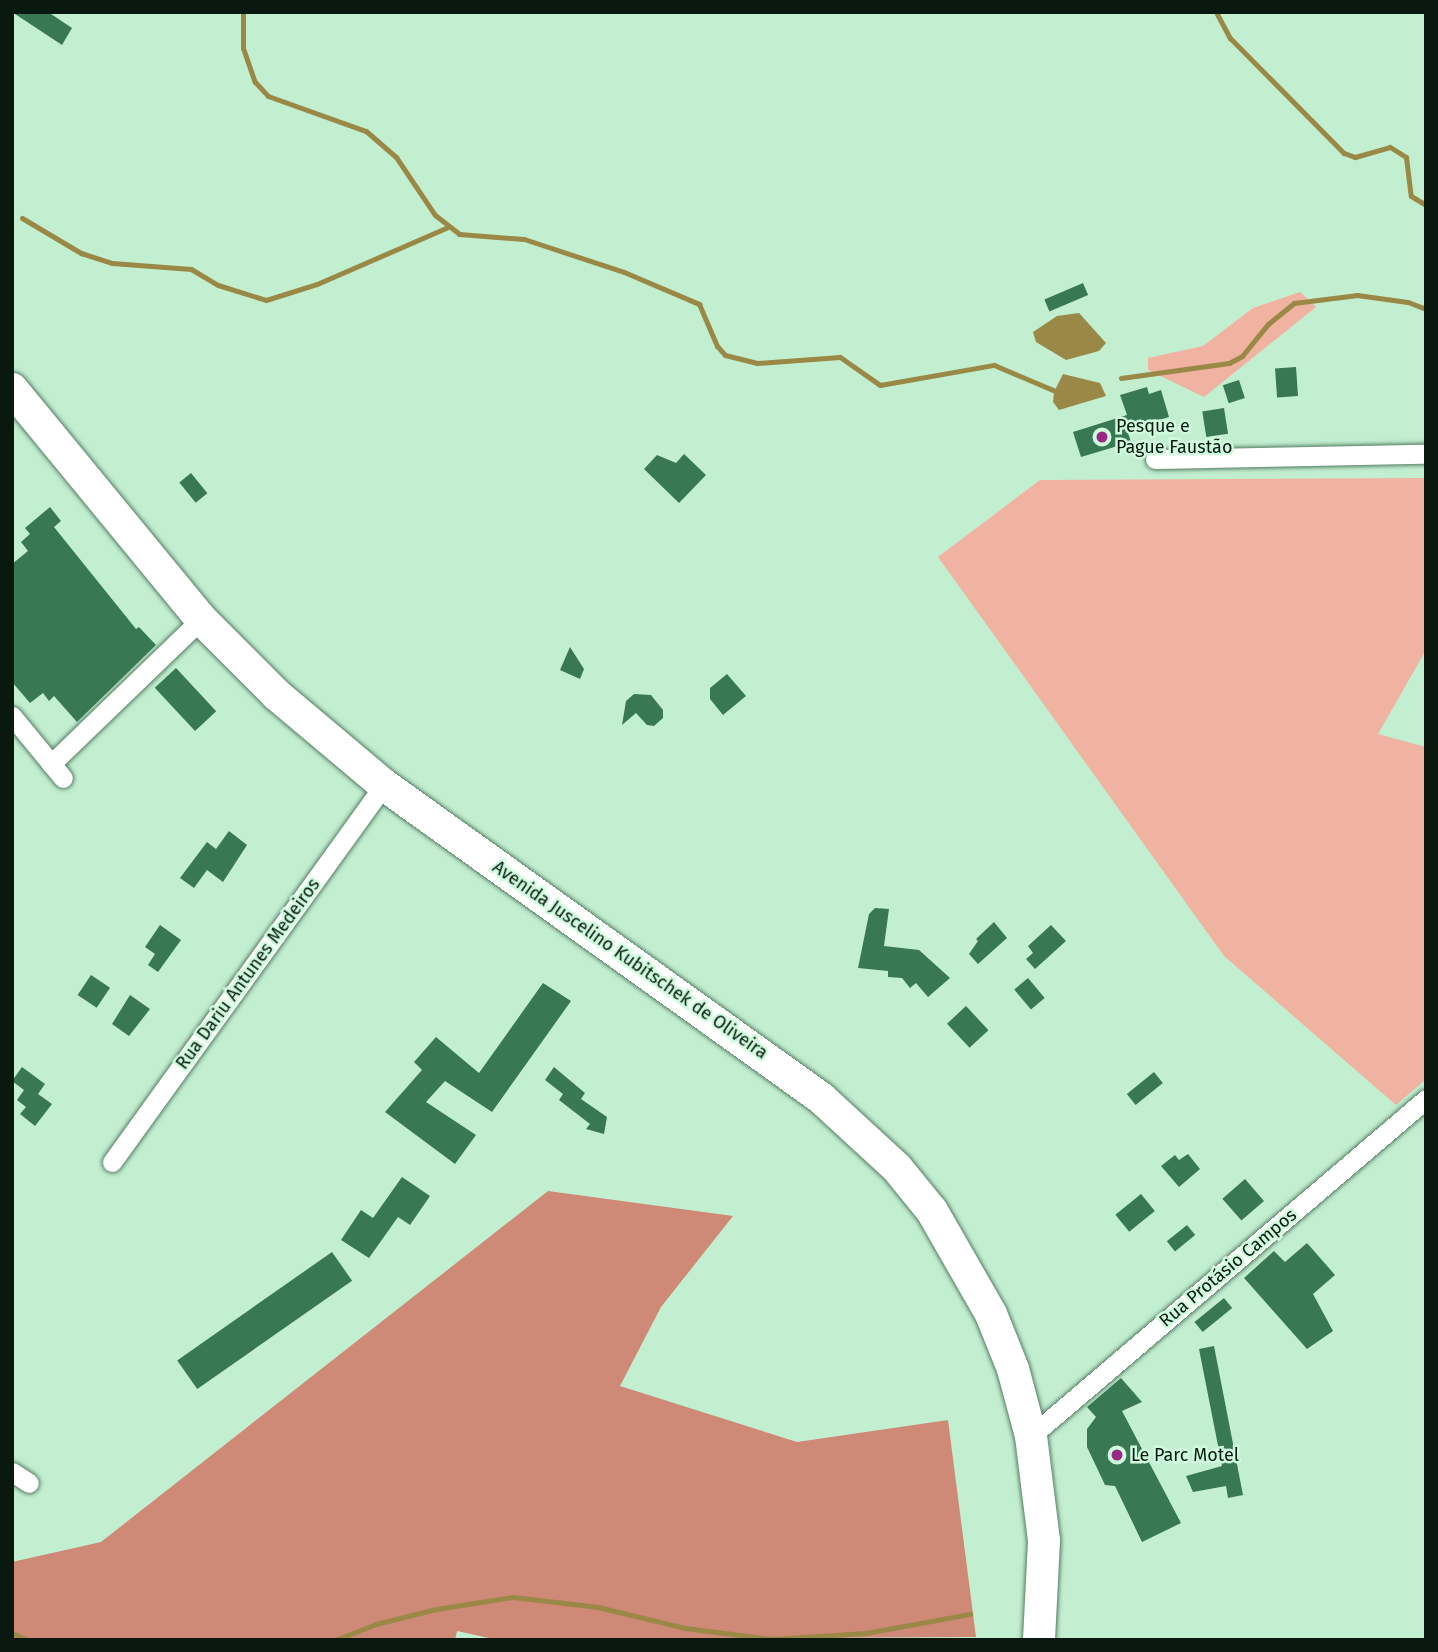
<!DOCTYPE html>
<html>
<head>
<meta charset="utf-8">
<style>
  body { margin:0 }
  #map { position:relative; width:1438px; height:1652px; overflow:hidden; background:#c3efd1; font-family:"Fira Sans",sans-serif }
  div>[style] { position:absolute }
  .green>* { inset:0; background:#f0b2a1 }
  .forest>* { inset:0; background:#ce8977 }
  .water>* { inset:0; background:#9a8946 }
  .stream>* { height:5px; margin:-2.5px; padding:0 2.5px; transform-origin:2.5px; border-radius:2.5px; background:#9a8946 }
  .building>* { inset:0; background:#387852; transform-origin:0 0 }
  .roads { filter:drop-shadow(0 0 2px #557d63) drop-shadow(0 0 2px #557d63) }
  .minor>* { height:19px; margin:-9.5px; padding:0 9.5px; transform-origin:9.5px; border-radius:9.5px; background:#fff }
  .primary>* { height:32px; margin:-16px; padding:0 16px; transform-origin:16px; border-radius:16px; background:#fff }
  .dots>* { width:19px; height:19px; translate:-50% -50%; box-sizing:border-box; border:4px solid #d0fcde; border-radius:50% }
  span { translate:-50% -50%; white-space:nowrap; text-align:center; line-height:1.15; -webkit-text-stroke:5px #d0fcde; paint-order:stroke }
  .poi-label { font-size:18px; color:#09190f }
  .left { translate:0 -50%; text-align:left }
  .street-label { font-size:18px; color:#09190f }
  .frame { position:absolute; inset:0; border:14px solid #09190f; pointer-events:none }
</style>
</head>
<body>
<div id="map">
  <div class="green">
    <div style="clip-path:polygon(1300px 292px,1316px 307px,1204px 397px,1148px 370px,1148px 358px,1203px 346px,1253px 308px)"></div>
    <div style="clip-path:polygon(1426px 478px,1426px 650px,1378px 734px,1426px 747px,1426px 1079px,1396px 1105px,1224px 956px,938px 557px,1040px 480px)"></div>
  </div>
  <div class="forest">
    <div style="clip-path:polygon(548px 1191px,733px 1216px,661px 1307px,620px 1386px,797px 1442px,948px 1420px,976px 1637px,498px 1640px,457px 1631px,455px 1640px,12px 1640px,12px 1562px,101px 1542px)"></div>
  </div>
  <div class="water">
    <div style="clip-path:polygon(1079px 313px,1106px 343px,1099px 351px,1066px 360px,1036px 342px,1033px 332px,1057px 316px)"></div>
    <div style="clip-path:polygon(1063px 374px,1100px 383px,1106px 396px,1059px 410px,1053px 402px,1054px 392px)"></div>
  </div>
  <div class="stream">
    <div style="left:243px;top:12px;width:36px;rotate:90deg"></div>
    <div style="left:243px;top:48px;width:36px;rotate:71deg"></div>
    <div style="left:255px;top:82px;width:19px;rotate:47deg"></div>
    <div style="left:268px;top:96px;width:104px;rotate:19.7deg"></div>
    <div style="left:366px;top:131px;width:40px;rotate:41deg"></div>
    <div style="left:396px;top:157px;width:70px;rotate:56.1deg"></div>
    <div style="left:435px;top:215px;width:31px;rotate:38deg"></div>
    <div style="left:459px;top:234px;width:65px;rotate:4.4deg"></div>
    <div style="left:524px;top:239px;width:105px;rotate:18.3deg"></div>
    <div style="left:624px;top:272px;width:82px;rotate:23.1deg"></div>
    <div style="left:699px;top:304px;width:46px;rotate:66.8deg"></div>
    <div style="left:717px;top:346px;width:12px;rotate:48deg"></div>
    <div style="left:725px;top:355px;width:33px;rotate:14deg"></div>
    <div style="left:757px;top:363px;width:83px;rotate:-4.1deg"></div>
    <div style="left:840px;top:357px;width:49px;rotate:35deg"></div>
    <div style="left:880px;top:385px;width:116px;rotate:-10deg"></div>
    <div style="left:994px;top:365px;width:72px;rotate:23deg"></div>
    <div style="left:1216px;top:12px;width:30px;rotate:62deg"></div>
    <div style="left:1230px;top:38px;width:162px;rotate:45.3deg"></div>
    <div style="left:1344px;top:153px;width:12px;rotate:20deg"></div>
    <div style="left:1355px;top:157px;width:36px;rotate:-16deg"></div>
    <div style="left:1390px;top:147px;width:19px;rotate:32deg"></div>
    <div style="left:1406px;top:157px;width:39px;rotate:83deg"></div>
    <div style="left:1411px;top:196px;width:17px;rotate:31deg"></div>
    <div style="left:22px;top:218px;width:69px;rotate:30.7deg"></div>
    <div style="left:81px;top:253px;width:33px;rotate:18deg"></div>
    <div style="left:112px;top:263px;width:79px;rotate:4.3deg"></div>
    <div style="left:191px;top:269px;width:31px;rotate:31deg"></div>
    <div style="left:218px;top:285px;width:50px;rotate:17.4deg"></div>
    <div style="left:266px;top:300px;width:53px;rotate:-17.4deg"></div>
    <div style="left:317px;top:284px;width:143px;rotate:-23.5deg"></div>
    <div style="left:1121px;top:378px;width:109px;rotate:-7.9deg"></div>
    <div style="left:1229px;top:363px;width:15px;rotate:-28deg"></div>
    <div style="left:1242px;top:356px;width:41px;rotate:-50.9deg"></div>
    <div style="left:1268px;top:324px;width:33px;rotate:-39deg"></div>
    <div style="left:1294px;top:303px;width:64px;rotate:-7.2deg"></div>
    <div style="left:1357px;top:295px;width:51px;rotate:7.8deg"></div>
    <div style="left:1408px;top:302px;width:19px;rotate:21deg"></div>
    <div style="left:12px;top:1633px;width:17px;rotate:24deg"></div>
    <div style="left:335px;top:1640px;width:44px;rotate:-21.3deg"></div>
    <div style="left:376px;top:1624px;width:62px;rotate:-14deg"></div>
    <div style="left:436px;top:1609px;width:78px;rotate:-8.9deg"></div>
    <div style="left:513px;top:1597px;width:86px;rotate:6.7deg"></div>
    <div style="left:598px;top:1607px;width:89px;rotate:13.6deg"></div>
    <div style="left:685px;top:1628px;width:88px;rotate:7.2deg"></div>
    <div style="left:772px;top:1639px;width:94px;rotate:-3.7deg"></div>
    <div style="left:866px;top:1633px;width:106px;rotate:-10.4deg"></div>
  </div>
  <div class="building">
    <div style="clip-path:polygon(12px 12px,48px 12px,72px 28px,62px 45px)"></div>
    <div style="left:1083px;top:283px;width:13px;height:42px;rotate:67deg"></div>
    <div style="left:1296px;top:367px;width:29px;height:21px;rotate:86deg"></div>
    <div style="left:1239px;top:380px;width:19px;height:17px;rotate:72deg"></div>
    <div style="clip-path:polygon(1147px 387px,1149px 394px,1161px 390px,1169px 417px,1127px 430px,1131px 442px,1081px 457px,1073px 432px,1127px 415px,1120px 395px)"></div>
    <div style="left:1224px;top:408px;width:26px;height:22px;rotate:81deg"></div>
    <div style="clip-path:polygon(684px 454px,706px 475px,679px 503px,644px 469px,657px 455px,676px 463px)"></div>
    <div style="left:191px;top:473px;width:26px;height:15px;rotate:51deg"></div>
    <div style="clip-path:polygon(50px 507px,61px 521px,54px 527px,136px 629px,139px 627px,156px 645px,77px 722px,54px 696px,49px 701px,43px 693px,30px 703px,12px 682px,12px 564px,28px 551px,21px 542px,30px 534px,25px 528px)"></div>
    <div style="clip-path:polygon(570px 647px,584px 669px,580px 679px,560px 670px)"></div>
    <div style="left:176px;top:668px;width:59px;height:29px;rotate:47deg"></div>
    <div style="clip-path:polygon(727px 674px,746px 696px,723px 715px,710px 699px,710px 688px)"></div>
    <div style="clip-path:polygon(634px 694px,651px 695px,663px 710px,663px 718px,654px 726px,647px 725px,636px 713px,622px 725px,626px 701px)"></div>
    <div style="clip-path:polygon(229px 831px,247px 845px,223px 882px,207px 870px,194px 888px,180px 878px,207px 842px,216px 849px)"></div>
    <div style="clip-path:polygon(875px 908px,889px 909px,884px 946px,919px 950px,950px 978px,928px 997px,916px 983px,910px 988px,902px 978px,888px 977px,888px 971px,858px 968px,869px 914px)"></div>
    <div style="clip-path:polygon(994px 922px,1007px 938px,978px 964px,969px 954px,978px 941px,976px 939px)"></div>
    <div style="clip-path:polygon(160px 925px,181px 940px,158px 972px,148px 965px,155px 954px,145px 947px)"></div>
    <div style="clip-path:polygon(1051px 925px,1066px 941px,1035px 969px,1026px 959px,1033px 953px,1028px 946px)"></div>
    <div style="left:91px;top:975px;width:23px;height:24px;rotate:34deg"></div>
    <div style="left:1028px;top:978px;width:26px;height:18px;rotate:50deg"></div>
    <div style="clip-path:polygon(543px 983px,571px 1001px,492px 1112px,445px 1081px,426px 1102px,476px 1135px,455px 1164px,385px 1112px,422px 1070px,414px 1062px,436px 1037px,479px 1073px)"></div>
    <div style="clip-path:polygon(130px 995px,150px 1009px,129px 1036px,112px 1024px)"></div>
    <div style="left:966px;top:1006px;width:33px;height:26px;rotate:47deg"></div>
    <div style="clip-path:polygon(22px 1067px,45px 1084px,38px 1094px,52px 1104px,35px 1126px,20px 1114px,26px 1107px,17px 1100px,24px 1090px,12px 1081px)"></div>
    <div style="clip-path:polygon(554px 1067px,585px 1093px,581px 1099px,607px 1117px,604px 1134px,586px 1129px,590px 1124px,559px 1100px,563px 1094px,545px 1080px)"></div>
    <div style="left:1154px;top:1072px;width:14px;height:35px;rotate:51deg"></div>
    <div style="clip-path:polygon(1188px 1154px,1200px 1169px,1179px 1187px,1161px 1166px,1175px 1155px,1179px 1160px)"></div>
    <div style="clip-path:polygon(402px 1177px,430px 1196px,410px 1225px,398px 1217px,369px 1258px,341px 1240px,361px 1210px,373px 1218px)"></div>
    <div style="left:1245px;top:1179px;width:29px;height:30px;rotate:49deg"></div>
    <div style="left:1141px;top:1194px;width:22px;height:33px;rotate:51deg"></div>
    <div style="left:1187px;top:1225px;width:13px;height:26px;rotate:51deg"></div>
    <div style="clip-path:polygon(1307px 1243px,1335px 1275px,1313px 1294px,1333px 1331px,1307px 1349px,1244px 1278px,1274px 1251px,1285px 1262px)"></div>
    <div style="left:332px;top:1252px;width:35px;height:189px;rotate:55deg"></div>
    <div style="left:1224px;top:1298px;width:13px;height:38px;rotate:51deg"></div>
    <div style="clip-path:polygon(1214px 1346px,1243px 1495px,1228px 1498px,1226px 1486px,1193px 1492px,1186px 1476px,1222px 1466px,1199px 1349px)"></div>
    <div style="clip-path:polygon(1121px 1378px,1142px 1402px,1122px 1411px,1181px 1523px,1142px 1542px,1115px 1486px,1105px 1485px,1087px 1447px,1087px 1429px,1096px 1417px,1087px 1407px)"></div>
  </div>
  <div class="roads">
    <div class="minor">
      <div style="left:1155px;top:459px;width:271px;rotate:-1.1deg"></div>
      <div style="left:12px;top:716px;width:80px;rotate:50.6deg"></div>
      <div style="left:51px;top:764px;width:209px;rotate:-44deg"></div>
      <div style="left:112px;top:1162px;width:465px;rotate:-54.2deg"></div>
      <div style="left:1031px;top:1436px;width:519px;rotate:-40.47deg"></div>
      <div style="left:12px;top:1472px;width:20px;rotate:33deg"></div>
    </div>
    <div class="primary">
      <div style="left:12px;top:389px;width:298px;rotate:50.6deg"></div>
      <div style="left:201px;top:619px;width:107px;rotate:45deg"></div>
      <div style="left:277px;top:695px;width:140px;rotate:40.1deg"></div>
      <div style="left:384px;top:785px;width:538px;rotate:35.61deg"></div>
      <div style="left:821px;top:1098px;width:103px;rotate:42.6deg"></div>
      <div style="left:897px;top:1168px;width:55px;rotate:50.9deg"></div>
      <div style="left:932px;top:1211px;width:119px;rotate:60.2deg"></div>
      <div style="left:991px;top:1314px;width:59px;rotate:68.2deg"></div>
      <div style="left:1013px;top:1369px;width:69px;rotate:75deg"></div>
      <div style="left:1031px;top:1436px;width:106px;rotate:82.9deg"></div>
      <div style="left:1044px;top:1541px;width:99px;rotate:92.9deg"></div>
    </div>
  </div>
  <div class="dots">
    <div style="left:1102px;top:437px;background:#992887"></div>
    <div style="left:1117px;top:1455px;background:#992887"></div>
  </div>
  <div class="poi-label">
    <span class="left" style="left:1116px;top:437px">Pesque e<br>Pague Faustão</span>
    <span class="left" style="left:1131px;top:1455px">Le Parc Motel</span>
  </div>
  <div class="street-label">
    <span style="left:630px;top:960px;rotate:35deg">Avenida Juscelino Kubitschek de Oliveira</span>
    <span style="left:248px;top:974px;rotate:-54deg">Rua Dariu Antunes Medeiros</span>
    <span style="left:1228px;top:1268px;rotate:-40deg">Rua Protásio Campos</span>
  </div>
  <div class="frame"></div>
</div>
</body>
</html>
